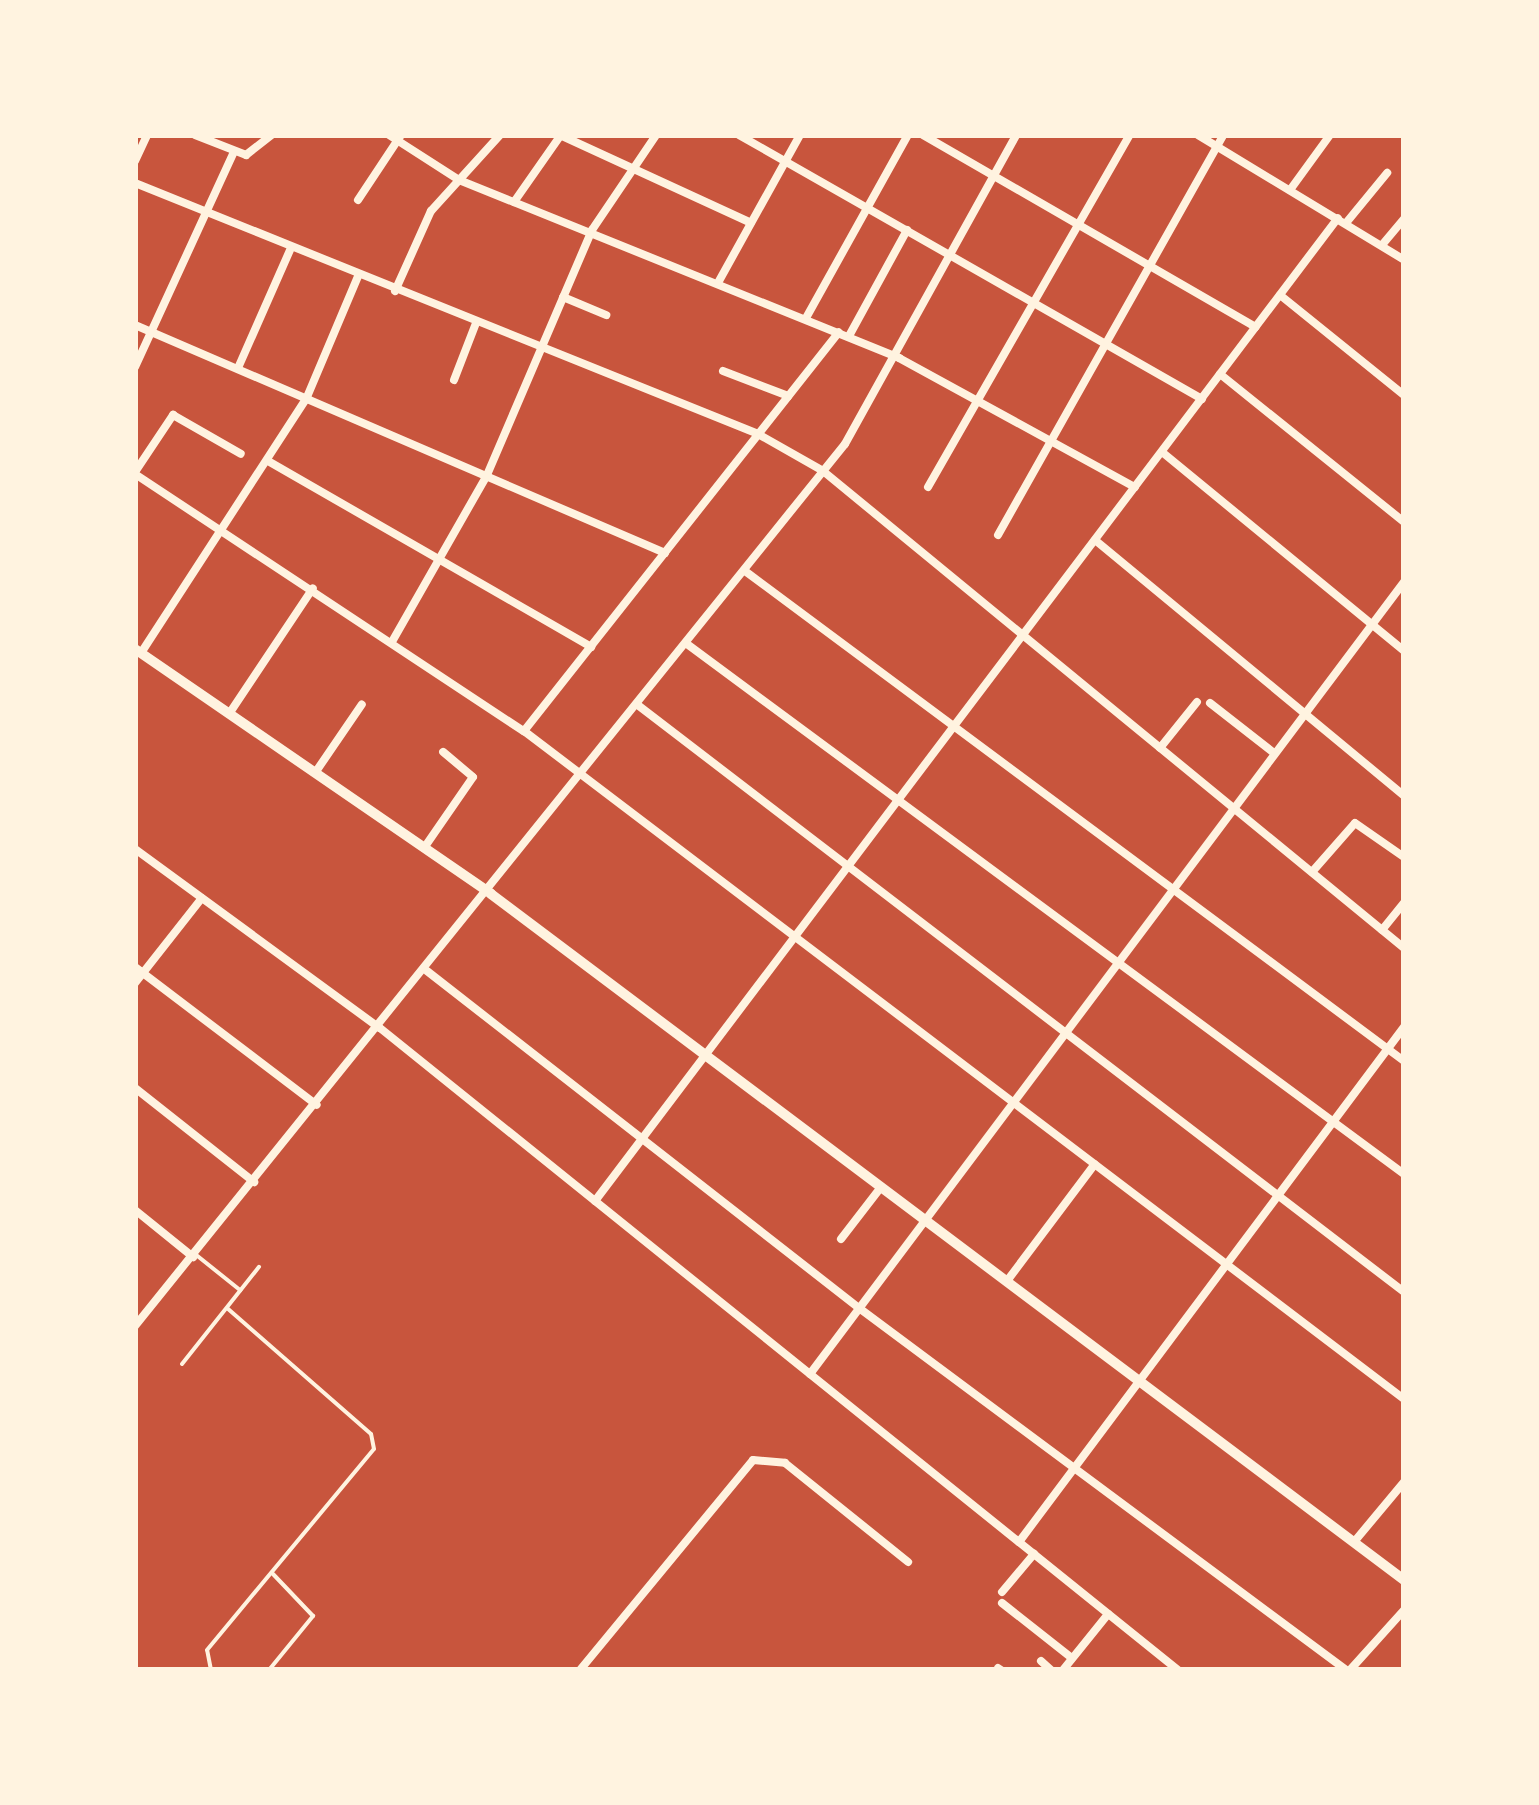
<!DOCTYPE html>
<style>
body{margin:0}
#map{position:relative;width:1539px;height:1805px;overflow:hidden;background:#c8553d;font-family:"DejaVu Sans",sans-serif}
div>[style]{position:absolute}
.service>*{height:4px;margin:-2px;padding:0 2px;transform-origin:2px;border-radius:2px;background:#fff3e0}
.minor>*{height:8px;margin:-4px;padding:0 4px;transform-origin:4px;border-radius:4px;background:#fff3e0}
.tertiary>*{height:10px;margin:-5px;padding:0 5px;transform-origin:5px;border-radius:5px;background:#fff3e0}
span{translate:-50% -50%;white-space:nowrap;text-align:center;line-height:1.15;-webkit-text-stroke:8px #fff3e0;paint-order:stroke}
.frame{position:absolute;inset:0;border:138px solid #fff3e0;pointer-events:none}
</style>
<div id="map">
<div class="service">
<i style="left:195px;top:1254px;width:58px;rotate:38.7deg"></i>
<i style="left:182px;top:1364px;width:124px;rotate:-51.6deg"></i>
<i style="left:211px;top:1670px;width:20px;rotate:-101deg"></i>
<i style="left:207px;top:1650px;width:261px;rotate:-50.3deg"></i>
<i style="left:374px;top:1449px;width:15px;rotate:-101deg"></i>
<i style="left:371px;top:1434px;width:191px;rotate:-138.8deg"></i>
<i style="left:269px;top:1670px;width:70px;rotate:-50.8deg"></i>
<i style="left:313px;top:1616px;width:58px;rotate:-133.6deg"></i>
</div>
<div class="minor">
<i style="left:195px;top:135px;width:55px;rotate:21.4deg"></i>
<i style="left:246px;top:155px;width:33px;rotate:-38deg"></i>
<i style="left:389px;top:135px;width:83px;rotate:32.7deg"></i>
<i style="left:459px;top:180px;width:475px;rotate:22deg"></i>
<i style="left:899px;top:358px;width:269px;rotate:28.7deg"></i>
<i style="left:560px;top:135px;width:210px;rotate:24.7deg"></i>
<i style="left:739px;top:135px;width:533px;rotate:29.69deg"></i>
<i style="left:923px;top:135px;width:384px;rotate:30deg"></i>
<i style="left:1198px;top:135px;width:241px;rotate:31.2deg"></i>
<i style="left:135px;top:161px;width:29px;rotate:-65deg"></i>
<i style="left:135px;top:183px;width:672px;rotate:21.94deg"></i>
<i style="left:758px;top:434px;width:75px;rotate:29.6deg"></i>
<i style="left:823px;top:471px;width:752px;rotate:39.39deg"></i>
<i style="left:1290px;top:190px;width:68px;rotate:-54deg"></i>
<i style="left:358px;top:200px;width:78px;rotate:-56.5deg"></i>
<i style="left:514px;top:202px;width:82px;rotate:-55deg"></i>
<i style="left:1346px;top:223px;width:65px;rotate:-50.6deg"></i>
<i style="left:1382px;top:245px;width:34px;rotate:-50deg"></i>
<i style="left:719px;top:281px;width:167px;rotate:-61deg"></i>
<i style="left:395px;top:291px;width:88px;rotate:-65.8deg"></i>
<i style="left:431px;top:211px;width:103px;rotate:-47.8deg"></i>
<i style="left:1280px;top:295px;width:159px;rotate:38.9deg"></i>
<i style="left:563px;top:297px;width:47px;rotate:22.7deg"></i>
<i style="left:806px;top:318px;width:210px;rotate:-60.9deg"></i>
<i style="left:135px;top:325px;width:577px;rotate:23.28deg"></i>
<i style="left:849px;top:336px;width:121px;rotate:-61.3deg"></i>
<i style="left:135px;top:367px;width:237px;rotate:-65.3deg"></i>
<i style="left:238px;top:368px;width:131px;rotate:-66.2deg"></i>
<i style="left:723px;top:371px;width:70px;rotate:21deg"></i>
<i style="left:1220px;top:374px;width:236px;rotate:38.8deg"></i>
<i style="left:454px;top:380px;width:61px;rotate:-68.9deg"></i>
<i style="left:1162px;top:452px;width:313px;rotate:39.4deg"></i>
<i style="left:268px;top:461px;width:373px;rotate:29.9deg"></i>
<i style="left:135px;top:472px;width:69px;rotate:-56.3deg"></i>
<i style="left:173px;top:415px;width:78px;rotate:29.8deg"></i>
<i style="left:135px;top:474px;width:466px;rotate:33.5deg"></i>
<i style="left:524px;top:731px;width:1105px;rotate:37.2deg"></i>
<i style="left:928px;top:487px;width:406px;rotate:-60.2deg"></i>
<i style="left:998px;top:535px;width:459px;rotate:-60.6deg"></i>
<i style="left:1095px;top:540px;width:401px;rotate:39.6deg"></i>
<i style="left:745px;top:571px;width:821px;rotate:36.63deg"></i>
<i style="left:393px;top:640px;width:190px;rotate:-60.3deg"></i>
<i style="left:487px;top:475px;width:267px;rotate:-66.8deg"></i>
<i style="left:592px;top:230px;width:115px;rotate:-56deg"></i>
<i style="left:687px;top:644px;width:892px;rotate:36.47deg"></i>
<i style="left:141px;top:653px;width:305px;rotate:-57deg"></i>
<i style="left:307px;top:397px;width:131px;rotate:-67.1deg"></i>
<i style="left:1210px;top:703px;width:81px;rotate:38deg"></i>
<i style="left:639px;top:706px;width:964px;rotate:37.45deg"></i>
<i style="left:229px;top:714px;width:151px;rotate:-56.3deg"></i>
<i style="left:524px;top:731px;width:508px;rotate:-51.71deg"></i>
<i style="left:1160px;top:748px;width:59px;rotate:-51.2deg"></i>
<i style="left:315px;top:773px;width:83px;rotate:-55.7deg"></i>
<i style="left:424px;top:848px;width:86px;rotate:-55.4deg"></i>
<i style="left:473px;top:777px;width:39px;rotate:-140deg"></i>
<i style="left:135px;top:849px;width:303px;rotate:36.2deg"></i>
<i style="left:380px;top:1028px;width:1024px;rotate:38.82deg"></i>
<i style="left:1312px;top:872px;width:65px;rotate:-48.7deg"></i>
<i style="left:1355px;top:823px;width:60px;rotate:34.8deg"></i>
<i style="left:1382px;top:930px;width:35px;rotate:-51deg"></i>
<i style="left:135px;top:967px;width:228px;rotate:37.2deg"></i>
<i style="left:427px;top:971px;width:548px;rotate:37.96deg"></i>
<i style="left:859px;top:1308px;width:607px;rotate:36.62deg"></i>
<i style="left:135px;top:983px;width:108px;rotate:-51.8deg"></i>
<i style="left:135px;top:1088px;width:152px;rotate:38.3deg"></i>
<i style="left:595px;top:1201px;width:1232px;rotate:-52.92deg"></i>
<i style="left:135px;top:1210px;width:75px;rotate:39deg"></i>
<i style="left:841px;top:1239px;width:66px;rotate:-52.4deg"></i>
<i style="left:1007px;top:1281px;width:146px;rotate:-53.1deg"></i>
<i style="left:135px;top:1326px;width:1132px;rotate:-51.17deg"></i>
<i style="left:845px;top:444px;width:353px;rotate:-61deg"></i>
<i style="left:810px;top:1374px;width:990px;rotate:-53.13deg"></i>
<i style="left:1019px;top:1542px;width:643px;rotate:-53.22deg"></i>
<i style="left:1354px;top:1542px;width:78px;rotate:-50.2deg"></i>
<i style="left:1002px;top:1592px;width:50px;rotate:-49.9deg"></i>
<i style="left:1002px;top:1603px;width:89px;rotate:38.2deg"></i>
<i style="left:1041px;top:1661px;width:13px;rotate:42deg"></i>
<i style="left:998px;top:1668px;width:4px;rotate:34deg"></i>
<i style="left:580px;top:1670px;width:272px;rotate:-50.5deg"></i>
<i style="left:753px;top:1460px;width:32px;rotate:5deg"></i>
<i style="left:785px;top:1463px;width:158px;rotate:38.8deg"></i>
<i style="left:1063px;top:1670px;width:72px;rotate:-51.2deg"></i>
<i style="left:1350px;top:1670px;width:81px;rotate:-48deg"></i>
</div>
<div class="tertiary">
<i style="left:135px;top:649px;width:432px;rotate:34.5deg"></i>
<i style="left:491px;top:894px;width:1142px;rotate:36.92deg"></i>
</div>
<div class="frame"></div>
</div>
